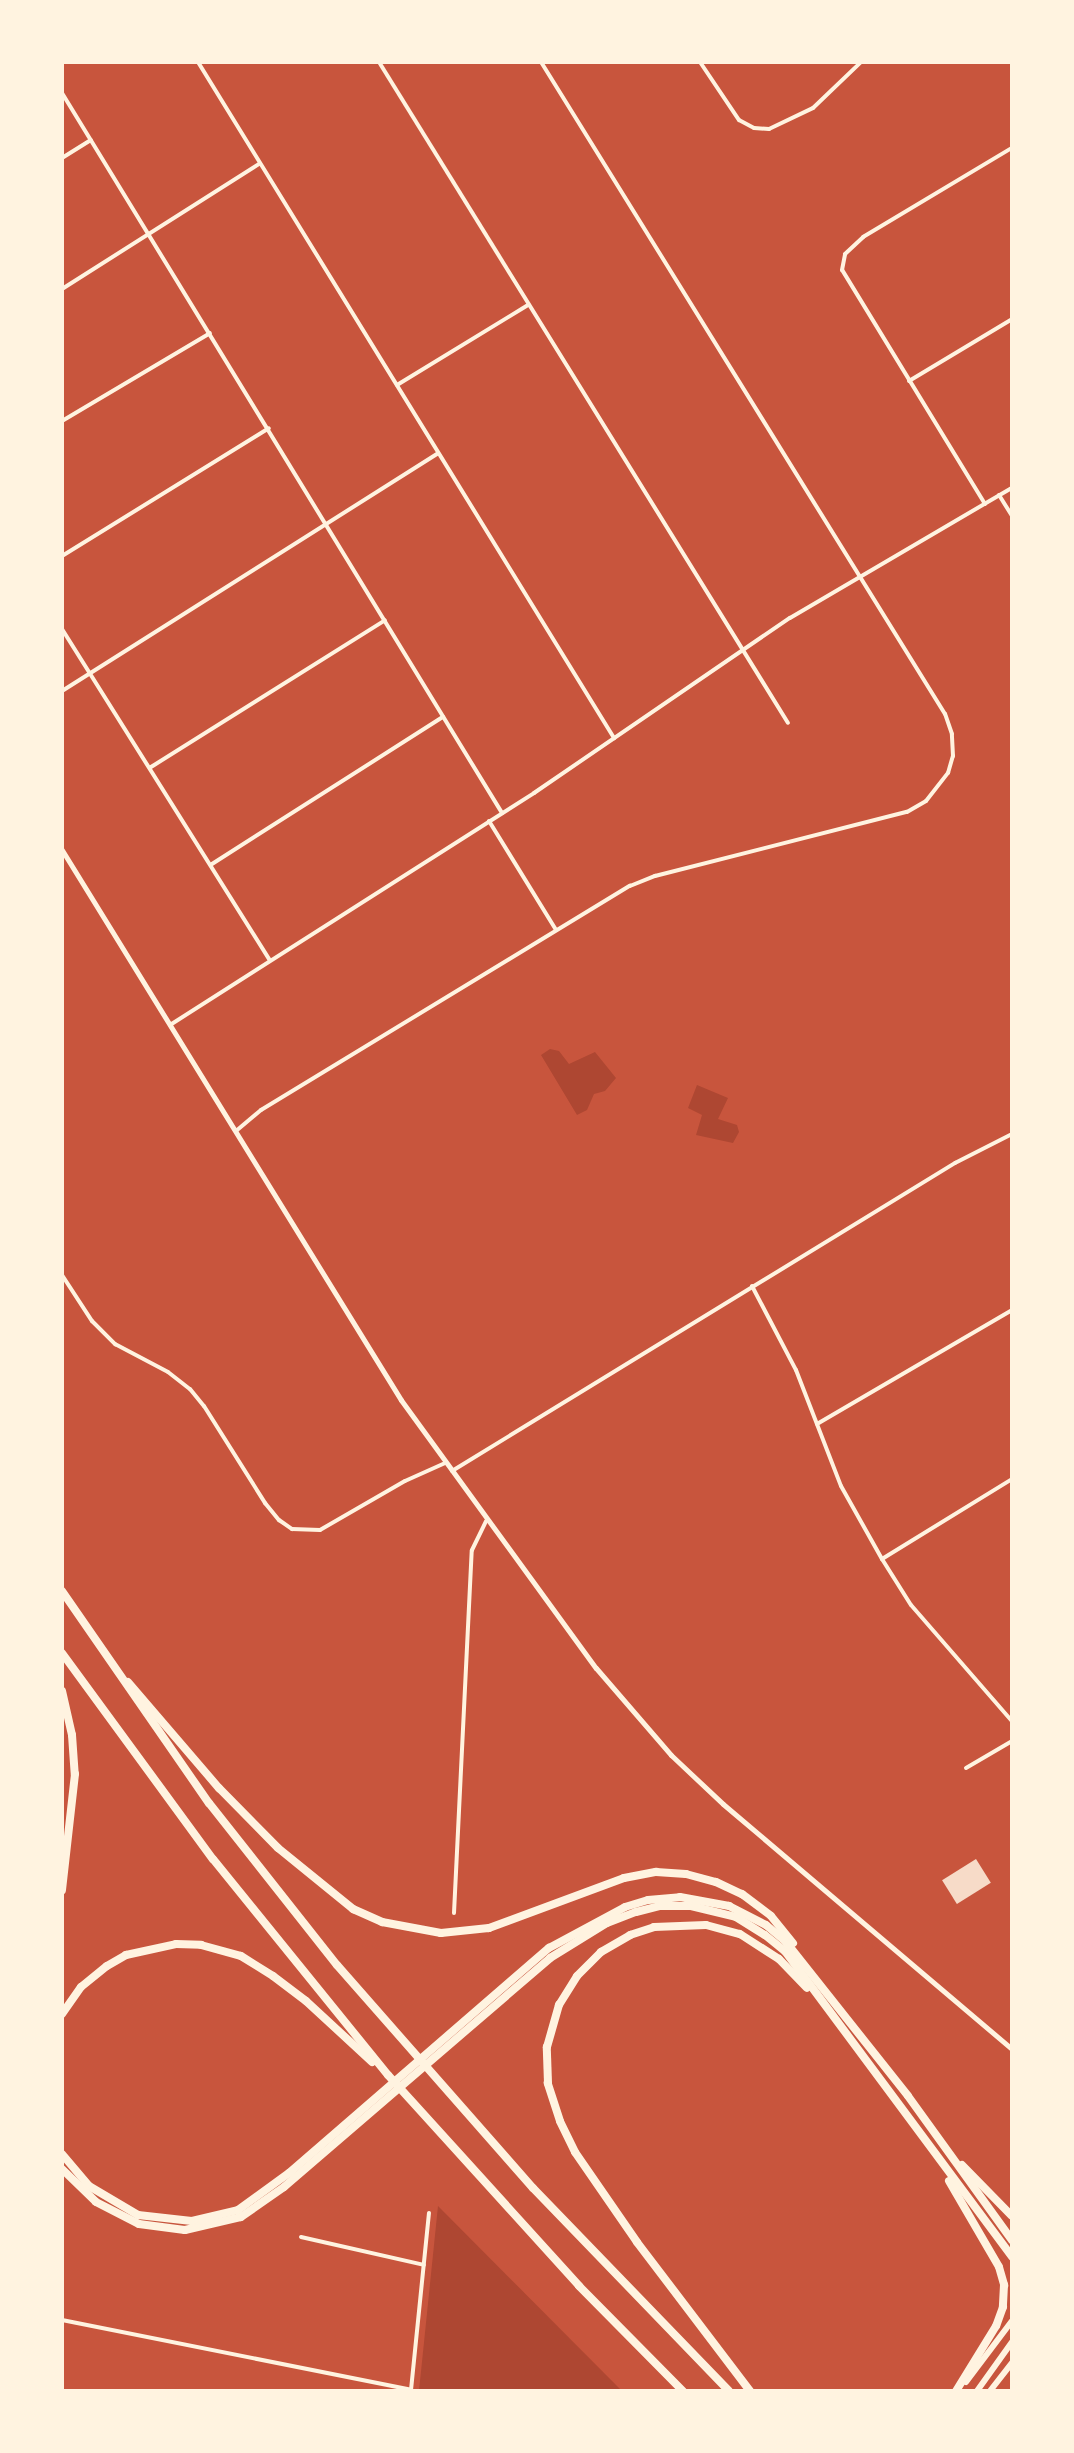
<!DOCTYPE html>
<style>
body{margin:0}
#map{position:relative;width:1074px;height:2453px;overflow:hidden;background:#c8553d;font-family:Ubuntu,sans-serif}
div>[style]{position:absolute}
.green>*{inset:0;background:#ae4732}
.building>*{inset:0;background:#f7dbc8;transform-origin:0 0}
.minor>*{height:4px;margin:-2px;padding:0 2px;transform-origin:2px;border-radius:2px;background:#fff3e0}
.tertiary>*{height:5px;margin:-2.5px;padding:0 2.5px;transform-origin:2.5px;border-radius:2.5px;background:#fff3e0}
.secondary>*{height:6px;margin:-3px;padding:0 3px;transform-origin:3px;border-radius:3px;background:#fff3e0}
.motorway>*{height:8px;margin:-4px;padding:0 4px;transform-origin:4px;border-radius:4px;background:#fff3e0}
span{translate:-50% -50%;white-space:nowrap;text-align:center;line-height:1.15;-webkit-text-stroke:7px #fff3e0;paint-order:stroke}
.frame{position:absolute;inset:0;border:64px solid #fff3e0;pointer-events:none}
</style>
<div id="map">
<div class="green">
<i style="clip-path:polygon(550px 1049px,559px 1051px,569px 1064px,595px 1052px,616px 1078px,605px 1091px,594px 1094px,587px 1110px,577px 1115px,541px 1055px)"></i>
<i style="clip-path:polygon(697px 1085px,728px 1098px,718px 1119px,737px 1125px,739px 1132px,733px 1143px,696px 1135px,702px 1115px,688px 1108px)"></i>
<i style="clip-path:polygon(438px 2206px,622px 2391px,419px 2391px)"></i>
</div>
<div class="building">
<i style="left:976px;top:1859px;width:28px;height:40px;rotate:58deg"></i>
</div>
<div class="minor">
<i style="left:198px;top:62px;width:794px;rotate:58.39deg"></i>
<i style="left:379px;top:62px;width:777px;rotate:58.25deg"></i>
<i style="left:700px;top:62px;width:70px;rotate:56.1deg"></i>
<i style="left:739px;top:120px;width:17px;rotate:28deg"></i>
<i style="left:754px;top:128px;width:15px;rotate:4deg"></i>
<i style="left:769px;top:129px;width:49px;rotate:-25.5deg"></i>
<i style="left:813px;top:108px;width:66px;rotate:-43.8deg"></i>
<i style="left:62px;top:93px;width:844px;rotate:58.57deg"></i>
<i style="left:62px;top:158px;width:34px;rotate:-32deg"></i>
<i style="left:62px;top:289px;width:233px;rotate:-32.4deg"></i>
<i style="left:909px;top:381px;width:120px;rotate:-31deg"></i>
<i style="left:397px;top:385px;width:153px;rotate:-31.4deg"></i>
<i style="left:62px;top:421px;width:172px;rotate:-30.7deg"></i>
<i style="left:999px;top:495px;width:25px;rotate:58deg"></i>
<i style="left:985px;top:504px;width:274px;rotate:-121.4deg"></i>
<i style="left:842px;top:270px;width:16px;rotate:-79deg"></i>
<i style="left:845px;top:254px;width:25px;rotate:-43deg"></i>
<i style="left:863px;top:237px;width:174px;rotate:-30.9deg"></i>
<i style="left:62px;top:556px;width:243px;rotate:-31.7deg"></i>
<i style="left:62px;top:629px;width:390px;rotate:57.9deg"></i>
<i style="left:62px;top:691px;width:444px;rotate:-32.3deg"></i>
<i style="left:151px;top:767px;width:276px;rotate:-32.1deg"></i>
<i style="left:489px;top:821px;width:128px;rotate:58.4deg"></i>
<i style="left:212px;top:864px;width:274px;rotate:-32.5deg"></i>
<i style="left:170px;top:1025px;width:432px;rotate:-32.5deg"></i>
<i style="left:534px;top:793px;width:310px;rotate:-34.4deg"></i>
<i style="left:790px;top:618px;width:257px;rotate:-30.4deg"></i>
<i style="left:236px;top:1131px;width:33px;rotate:-40deg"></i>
<i style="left:261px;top:1110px;width:432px;rotate:-31.3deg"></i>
<i style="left:630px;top:886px;width:27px;rotate:-22deg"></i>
<i style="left:655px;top:876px;width:260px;rotate:-14.3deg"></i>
<i style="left:907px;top:812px;width:22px;rotate:-30deg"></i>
<i style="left:926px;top:801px;width:36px;rotate:-52deg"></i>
<i style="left:948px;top:773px;width:18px;rotate:-74deg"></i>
<i style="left:953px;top:756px;width:22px;rotate:-93deg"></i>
<i style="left:952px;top:734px;width:21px;rotate:-109deg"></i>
<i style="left:945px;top:714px;width:767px;rotate:-121.78deg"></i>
<i style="left:62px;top:1275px;width:55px;rotate:56.9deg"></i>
<i style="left:92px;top:1321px;width:33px;rotate:45deg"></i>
<i style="left:115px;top:1344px;width:60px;rotate:27.8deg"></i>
<i style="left:168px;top:1372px;width:28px;rotate:38deg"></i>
<i style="left:190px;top:1389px;width:22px;rotate:51deg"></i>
<i style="left:204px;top:1406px;width:115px;rotate:57.8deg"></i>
<i style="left:265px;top:1503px;width:22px;rotate:51deg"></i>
<i style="left:279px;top:1520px;width:16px;rotate:35deg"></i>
<i style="left:292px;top:1529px;width:28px;rotate:2deg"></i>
<i style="left:320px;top:1530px;width:98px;rotate:-30deg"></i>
<i style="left:405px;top:1481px;width:44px;rotate:-24.2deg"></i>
<i style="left:752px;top:1286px;width:95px;rotate:62.4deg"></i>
<i style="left:796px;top:1370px;width:124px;rotate:68.8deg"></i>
<i style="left:841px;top:1486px;width:84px;rotate:60.7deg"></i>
<i style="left:882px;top:1559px;width:54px;rotate:57.8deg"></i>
<i style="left:911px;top:1605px;width:154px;rotate:49deg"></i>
<i style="left:817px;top:1424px;width:226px;rotate:-30.3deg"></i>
<i style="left:452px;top:1471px;width:590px;rotate:-31.48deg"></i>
<i style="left:955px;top:1163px;width:64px;rotate:-27deg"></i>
<i style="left:882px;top:1559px;width:153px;rotate:-31.6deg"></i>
<i style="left:966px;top:1768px;width:53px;rotate:-30.4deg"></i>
<i style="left:454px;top:1913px;width:363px;rotate:-87.2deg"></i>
<i style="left:472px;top:1550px;width:32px;rotate:-64deg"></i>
<i style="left:301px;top:2237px;width:126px;rotate:12.8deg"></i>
<i style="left:62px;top:2320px;width:356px;rotate:11.3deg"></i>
<i style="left:411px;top:2390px;width:178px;rotate:-84.2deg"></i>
</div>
<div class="tertiary">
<i style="left:62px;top:850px;width:646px;rotate:58.35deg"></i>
<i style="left:401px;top:1400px;width:331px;rotate:54deg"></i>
<i style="left:596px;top:1668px;width:115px;rotate:49.2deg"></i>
<i style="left:671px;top:1755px;width:71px;rotate:43.3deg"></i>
<i style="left:723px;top:1804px;width:379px;rotate:40.3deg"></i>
</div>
<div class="secondary">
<i style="left:966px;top:2382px;width:76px;rotate:-53deg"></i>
<i style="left:977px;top:2391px;width:60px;rotate:-54.5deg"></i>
<i style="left:990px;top:2391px;width:36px;rotate:-52deg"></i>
</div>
<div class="motorway">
<i style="left:62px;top:1591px;width:258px;rotate:55.3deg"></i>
<i style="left:209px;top:1803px;width:206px;rotate:51.7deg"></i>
<i style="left:337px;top:1965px;width:297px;rotate:48.7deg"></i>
<i style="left:533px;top:2188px;width:282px;rotate:46deg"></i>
<i style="left:62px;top:1653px;width:255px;rotate:53.8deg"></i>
<i style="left:213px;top:1859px;width:278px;rotate:51deg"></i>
<i style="left:388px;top:2075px;width:285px;rotate:47.8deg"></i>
<i style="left:579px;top:2286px;width:148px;rotate:45.3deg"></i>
<i style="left:128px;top:1682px;width:140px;rotate:49.4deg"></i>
<i style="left:219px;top:1788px;width:84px;rotate:45.5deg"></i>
<i style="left:278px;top:1848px;width:97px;rotate:39.1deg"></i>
<i style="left:353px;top:1909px;width:32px;rotate:24deg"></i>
<i style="left:382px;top:1922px;width:60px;rotate:10.6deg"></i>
<i style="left:441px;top:1933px;width:48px;rotate:-5.9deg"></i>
<i style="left:489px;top:1928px;width:144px;rotate:-20.3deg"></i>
<i style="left:624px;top:1878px;width:33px;rotate:-11deg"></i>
<i style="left:656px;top:1872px;width:30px;rotate:4deg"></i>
<i style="left:686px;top:1874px;width:31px;rotate:15deg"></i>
<i style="left:716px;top:1882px;width:29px;rotate:25deg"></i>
<i style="left:742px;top:1894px;width:36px;rotate:37deg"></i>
<i style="left:771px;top:1916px;width:35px;rotate:51deg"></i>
<i style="left:62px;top:1691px;width:45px;rotate:77.2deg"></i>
<i style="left:72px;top:1735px;width:39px;rotate:86deg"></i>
<i style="left:75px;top:1774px;width:117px;rotate:96.4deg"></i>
<i style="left:62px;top:2014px;width:33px;rotate:-55deg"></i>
<i style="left:81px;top:1987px;width:33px;rotate:-39deg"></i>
<i style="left:107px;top:1966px;width:22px;rotate:-30deg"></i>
<i style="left:126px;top:1955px;width:51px;rotate:-12.4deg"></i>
<i style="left:176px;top:1944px;width:25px;rotate:2deg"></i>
<i style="left:201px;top:1945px;width:41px;rotate:15.4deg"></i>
<i style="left:241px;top:1956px;width:38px;rotate:32deg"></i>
<i style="left:273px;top:1976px;width:41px;rotate:37.1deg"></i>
<i style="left:306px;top:2001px;width:90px;rotate:42.7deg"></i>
<i style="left:62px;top:2154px;width:42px;rotate:49.8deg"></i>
<i style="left:89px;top:2186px;width:57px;rotate:30.6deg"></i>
<i style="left:138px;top:2215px;width:54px;rotate:6.3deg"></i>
<i style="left:192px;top:2221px;width:47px;rotate:-13.4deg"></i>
<i style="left:238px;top:2210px;width:63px;rotate:-36deg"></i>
<i style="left:289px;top:2173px;width:344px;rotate:-40.9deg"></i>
<i style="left:549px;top:1948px;width:86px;rotate:-28.3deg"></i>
<i style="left:625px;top:1907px;width:24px;rotate:-17deg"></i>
<i style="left:648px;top:1900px;width:32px;rotate:-5deg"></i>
<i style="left:680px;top:1897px;width:50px;rotate:10.4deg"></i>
<i style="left:729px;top:1906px;width:42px;rotate:27.2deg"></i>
<i style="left:766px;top:1925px;width:26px;rotate:40deg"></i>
<i style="left:786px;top:1942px;width:196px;rotate:51.6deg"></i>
<i style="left:908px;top:2096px;width:178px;rotate:54.2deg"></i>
<i style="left:962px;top:2165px;width:71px;rotate:45.6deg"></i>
<i style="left:62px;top:2169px;width:47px;rotate:44.1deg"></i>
<i style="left:96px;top:2202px;width:48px;rotate:27.1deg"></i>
<i style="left:139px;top:2224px;width:46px;rotate:7.4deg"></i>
<i style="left:185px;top:2230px;width:57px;rotate:-13.1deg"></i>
<i style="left:241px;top:2217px;width:52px;rotate:-34.9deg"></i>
<i style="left:284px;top:2187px;width:351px;rotate:-40.7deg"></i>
<i style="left:550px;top:1958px;width:67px;rotate:-31.6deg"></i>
<i style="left:607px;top:1923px;width:31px;rotate:-21deg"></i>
<i style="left:636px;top:1912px;width:25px;rotate:-14deg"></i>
<i style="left:660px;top:1906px;width:31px"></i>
<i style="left:691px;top:1906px;width:46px;rotate:13.7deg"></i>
<i style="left:736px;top:1917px;width:34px;rotate:32deg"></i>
<i style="left:765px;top:1935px;width:26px;rotate:39deg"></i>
<i style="left:785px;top:1951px;width:381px;rotate:53.4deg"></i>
<i style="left:949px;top:2181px;width:99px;rotate:59.8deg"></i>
<i style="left:999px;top:2267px;width:19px;rotate:74deg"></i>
<i style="left:1004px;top:2285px;width:22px;rotate:93deg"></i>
<i style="left:1003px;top:2307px;width:20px;rotate:110deg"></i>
<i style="left:996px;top:2326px;width:76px;rotate:121.6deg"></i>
<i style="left:750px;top:2391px;width:187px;rotate:-127.2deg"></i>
<i style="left:637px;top:2242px;width:109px;rotate:-124.6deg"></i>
<i style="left:575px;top:2152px;width:34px;rotate:-116deg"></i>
<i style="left:560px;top:2121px;width:40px;rotate:-108deg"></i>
<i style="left:548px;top:2083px;width:36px;rotate:-92deg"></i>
<i style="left:547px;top:2047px;width:44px;rotate:-74.1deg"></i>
<i style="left:559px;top:2005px;width:34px;rotate:-58deg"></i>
<i style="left:577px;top:1976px;width:34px;rotate:-45deg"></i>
<i style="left:601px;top:1952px;width:34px;rotate:-30deg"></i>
<i style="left:630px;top:1935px;width:25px;rotate:-18deg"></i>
<i style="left:654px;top:1927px;width:52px;rotate:-2.2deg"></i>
<i style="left:706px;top:1925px;width:35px;rotate:15deg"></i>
<i style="left:740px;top:1934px;width:46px;rotate:32.7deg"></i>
<i style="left:779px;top:1959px;width:40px;rotate:46deg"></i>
</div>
<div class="frame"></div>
</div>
